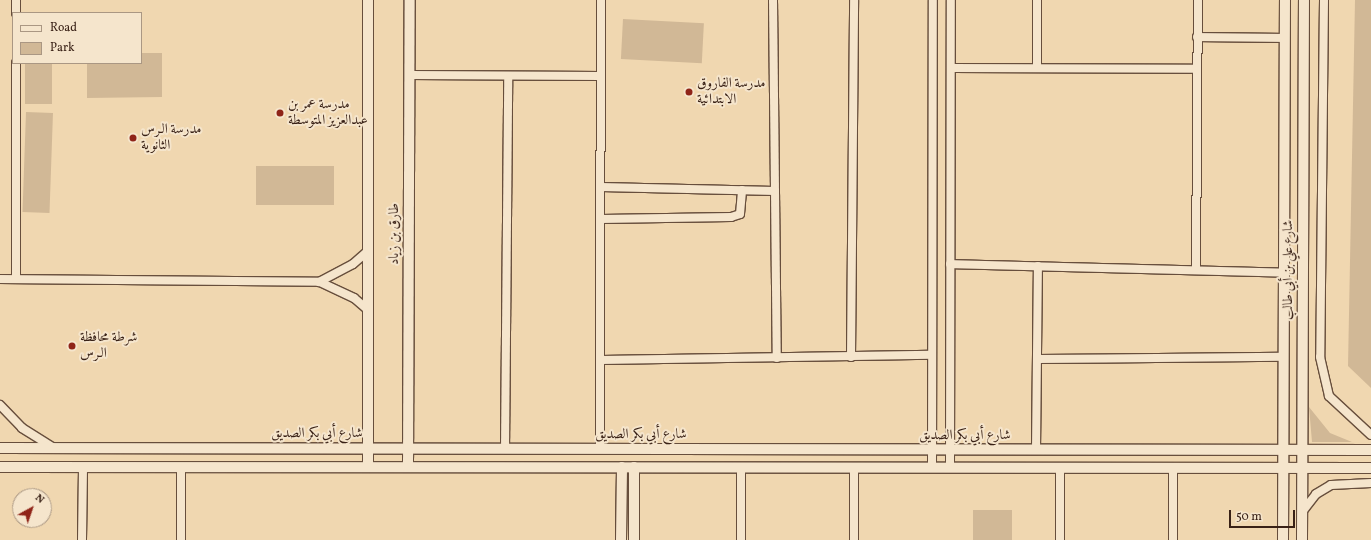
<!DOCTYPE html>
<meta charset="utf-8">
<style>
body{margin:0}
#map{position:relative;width:1371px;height:540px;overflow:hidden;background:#f0d7b0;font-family:Vollkorn,Amiri,serif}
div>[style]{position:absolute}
.green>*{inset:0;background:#d1b896;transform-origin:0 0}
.roads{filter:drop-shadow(1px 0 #674e3c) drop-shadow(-1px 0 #674e3c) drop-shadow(0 1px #674e3c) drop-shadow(0 -1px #674e3c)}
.minor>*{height:8px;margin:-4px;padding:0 4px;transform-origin:4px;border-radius:4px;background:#f5e5cc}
.tertiary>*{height:10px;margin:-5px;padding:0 5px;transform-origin:5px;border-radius:5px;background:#f5e5cc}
.dots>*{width:11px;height:11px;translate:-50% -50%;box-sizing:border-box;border:2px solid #f5e5cc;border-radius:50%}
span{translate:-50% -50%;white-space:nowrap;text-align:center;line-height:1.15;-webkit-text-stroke:4px #f5e5cc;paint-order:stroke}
.poi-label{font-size:14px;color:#392116}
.left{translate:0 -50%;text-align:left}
.street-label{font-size:14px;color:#392116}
.legend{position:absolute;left:12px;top:12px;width:130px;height:52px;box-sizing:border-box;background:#f5e5cc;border:1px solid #aa9783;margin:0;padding:5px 7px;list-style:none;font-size:12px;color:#392116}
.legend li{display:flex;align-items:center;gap:8px;height:20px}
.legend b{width:20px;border:1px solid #aa9783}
.north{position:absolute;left:12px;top:488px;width:40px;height:40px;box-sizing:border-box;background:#f5e5cc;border:1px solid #aa9783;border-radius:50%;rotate:40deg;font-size:11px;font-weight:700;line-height:16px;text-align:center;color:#392116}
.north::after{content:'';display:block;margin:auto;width:14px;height:18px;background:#8f2418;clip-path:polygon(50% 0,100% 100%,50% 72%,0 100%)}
.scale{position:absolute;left:1229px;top:510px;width:66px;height:18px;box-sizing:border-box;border:2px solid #392116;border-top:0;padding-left:5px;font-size:12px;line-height:14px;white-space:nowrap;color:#392116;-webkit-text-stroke:3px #f5e5cc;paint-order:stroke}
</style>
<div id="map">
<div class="green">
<i style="clip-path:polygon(1355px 0,1371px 0,1371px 388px,1348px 366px)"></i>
<i style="left:623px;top:19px;width:81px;height:40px;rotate:3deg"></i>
<i style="clip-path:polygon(141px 53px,162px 53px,162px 97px,87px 98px,87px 63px,141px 63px)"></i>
<i style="left:25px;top:63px;width:27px;height:41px"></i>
<i style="left:26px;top:112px;width:27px;height:100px;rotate:2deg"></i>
<i style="left:256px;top:166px;width:78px;height:39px"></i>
<i style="clip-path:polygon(1309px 407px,1330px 433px,1352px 442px,1312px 442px)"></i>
<i style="left:973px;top:510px;width:39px;height:30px"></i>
</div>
<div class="roads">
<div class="minor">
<i style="left:773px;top:0;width:358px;rotate:89.4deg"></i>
<i style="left:1324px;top:0;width:357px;rotate:90.6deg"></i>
<i style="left:1320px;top:357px;width:40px;rotate:77deg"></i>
<i style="left:1329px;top:396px;width:57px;rotate:42.9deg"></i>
<i style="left:16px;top:13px;width:13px;rotate:-90deg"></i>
<i style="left:1197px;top:37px;width:88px;rotate:0.7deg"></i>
<i style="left:951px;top:68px;width:246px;rotate:0.2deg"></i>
<i style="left:1037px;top:68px;width:68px;rotate:-90deg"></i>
<i style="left:410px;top:75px;width:191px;rotate:0.3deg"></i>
<i style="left:601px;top:187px;width:174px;rotate:1.3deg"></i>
<i style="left:601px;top:219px;width:130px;rotate:-0.9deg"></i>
<i style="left:731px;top:217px;width:9px;rotate:-18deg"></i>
<i style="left:740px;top:214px;width:24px;rotate:-85deg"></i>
<i style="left:950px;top:264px;width:334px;rotate:1.5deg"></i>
<i style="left:1196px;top:270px;width:270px;rotate:-89.6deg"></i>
<i style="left:0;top:279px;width:319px;rotate:0.5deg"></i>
<i style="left:16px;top:279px;width:216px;rotate:-90deg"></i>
<i style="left:368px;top:310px;width:18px;rotate:-139deg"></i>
<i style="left:354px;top:298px;width:38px;rotate:-155deg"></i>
<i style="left:319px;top:282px;width:38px;rotate:-28deg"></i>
<i style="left:353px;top:264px;width:20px;rotate:-41deg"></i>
<i style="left:851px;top:357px;width:357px;rotate:-89.5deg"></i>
<i style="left:1037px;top:359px;width:247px;rotate:-0.5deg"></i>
<i style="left:601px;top:360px;width:331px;rotate:-0.9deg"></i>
<i style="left:0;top:405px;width:32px;rotate:46deg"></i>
<i style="left:22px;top:428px;width:38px;rotate:32deg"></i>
<i style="left:505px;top:449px;width:373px;rotate:-89.5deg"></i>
<i style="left:600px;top:449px;width:449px;rotate:-89.9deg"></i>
<i style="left:1036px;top:450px;width:184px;rotate:-89.4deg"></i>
<i style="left:854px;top:468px;width:72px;rotate:90deg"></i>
<i style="left:932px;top:468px;width:468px;rotate:-89.9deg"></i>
<i style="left:950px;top:468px;width:468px;rotate:-89.9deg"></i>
<i style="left:1060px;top:468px;width:72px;rotate:90deg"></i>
<i style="left:1302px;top:512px;width:23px;rotate:-52deg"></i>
<i style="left:1316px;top:494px;width:17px;rotate:-31deg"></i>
<i style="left:1331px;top:485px;width:40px;rotate:-2.9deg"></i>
<i style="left:82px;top:540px;width:73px;rotate:-89.2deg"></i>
<i style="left:181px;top:540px;width:73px;rotate:-90deg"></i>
<i style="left:741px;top:540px;width:72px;rotate:-90deg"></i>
<i style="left:1173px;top:540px;width:72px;rotate:-90deg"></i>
</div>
<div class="tertiary">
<i style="left:0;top:448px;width:1371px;rotate:0.08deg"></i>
<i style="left:0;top:467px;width:1371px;rotate:0.04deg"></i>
<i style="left:368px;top:467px;width:467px;rotate:-90deg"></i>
<i style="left:408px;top:467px;width:467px;rotate:-89.8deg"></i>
<i style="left:634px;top:467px;width:73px;rotate:90deg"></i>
<i style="left:621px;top:540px;width:73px;rotate:-89.2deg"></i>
<i style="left:1283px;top:540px;width:540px;rotate:-89.79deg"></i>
<i style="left:1302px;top:540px;width:540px;rotate:-89.79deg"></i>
</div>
</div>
<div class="dots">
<i style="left:689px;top:92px;background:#8f2418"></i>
<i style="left:280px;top:113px;background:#8f2418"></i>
<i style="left:133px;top:138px;background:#8f2418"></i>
<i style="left:72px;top:346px;background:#8f2418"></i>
</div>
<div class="poi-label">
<span class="left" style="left:697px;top:92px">مدرسة الفاروق<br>الابتدائية</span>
<span class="left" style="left:288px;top:113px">مدرسة عمر بن<br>عبدالعزيز المتوسطة</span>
<span class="left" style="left:141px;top:138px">مدرسة الـرس<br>الثانوية</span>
<span class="left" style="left:80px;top:346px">شرطة محافظة<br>الـرس</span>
</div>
<div class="street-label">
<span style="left:395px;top:234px;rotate:-90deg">طارق بن زياد</span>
<span style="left:1289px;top:270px;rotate:-90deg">شارع علي بن أبي طالب</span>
<span style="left:317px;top:434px">شارع أبي بكر الصديق</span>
<span style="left:641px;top:435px">شارع أبي بكر الصديق</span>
<span style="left:965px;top:436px">شارع أبي بكر الصديق</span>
</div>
<ul class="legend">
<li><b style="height:5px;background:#f5e5cc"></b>Road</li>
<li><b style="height:11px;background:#d1b896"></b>Park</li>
</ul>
<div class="north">N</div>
<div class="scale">50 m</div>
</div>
